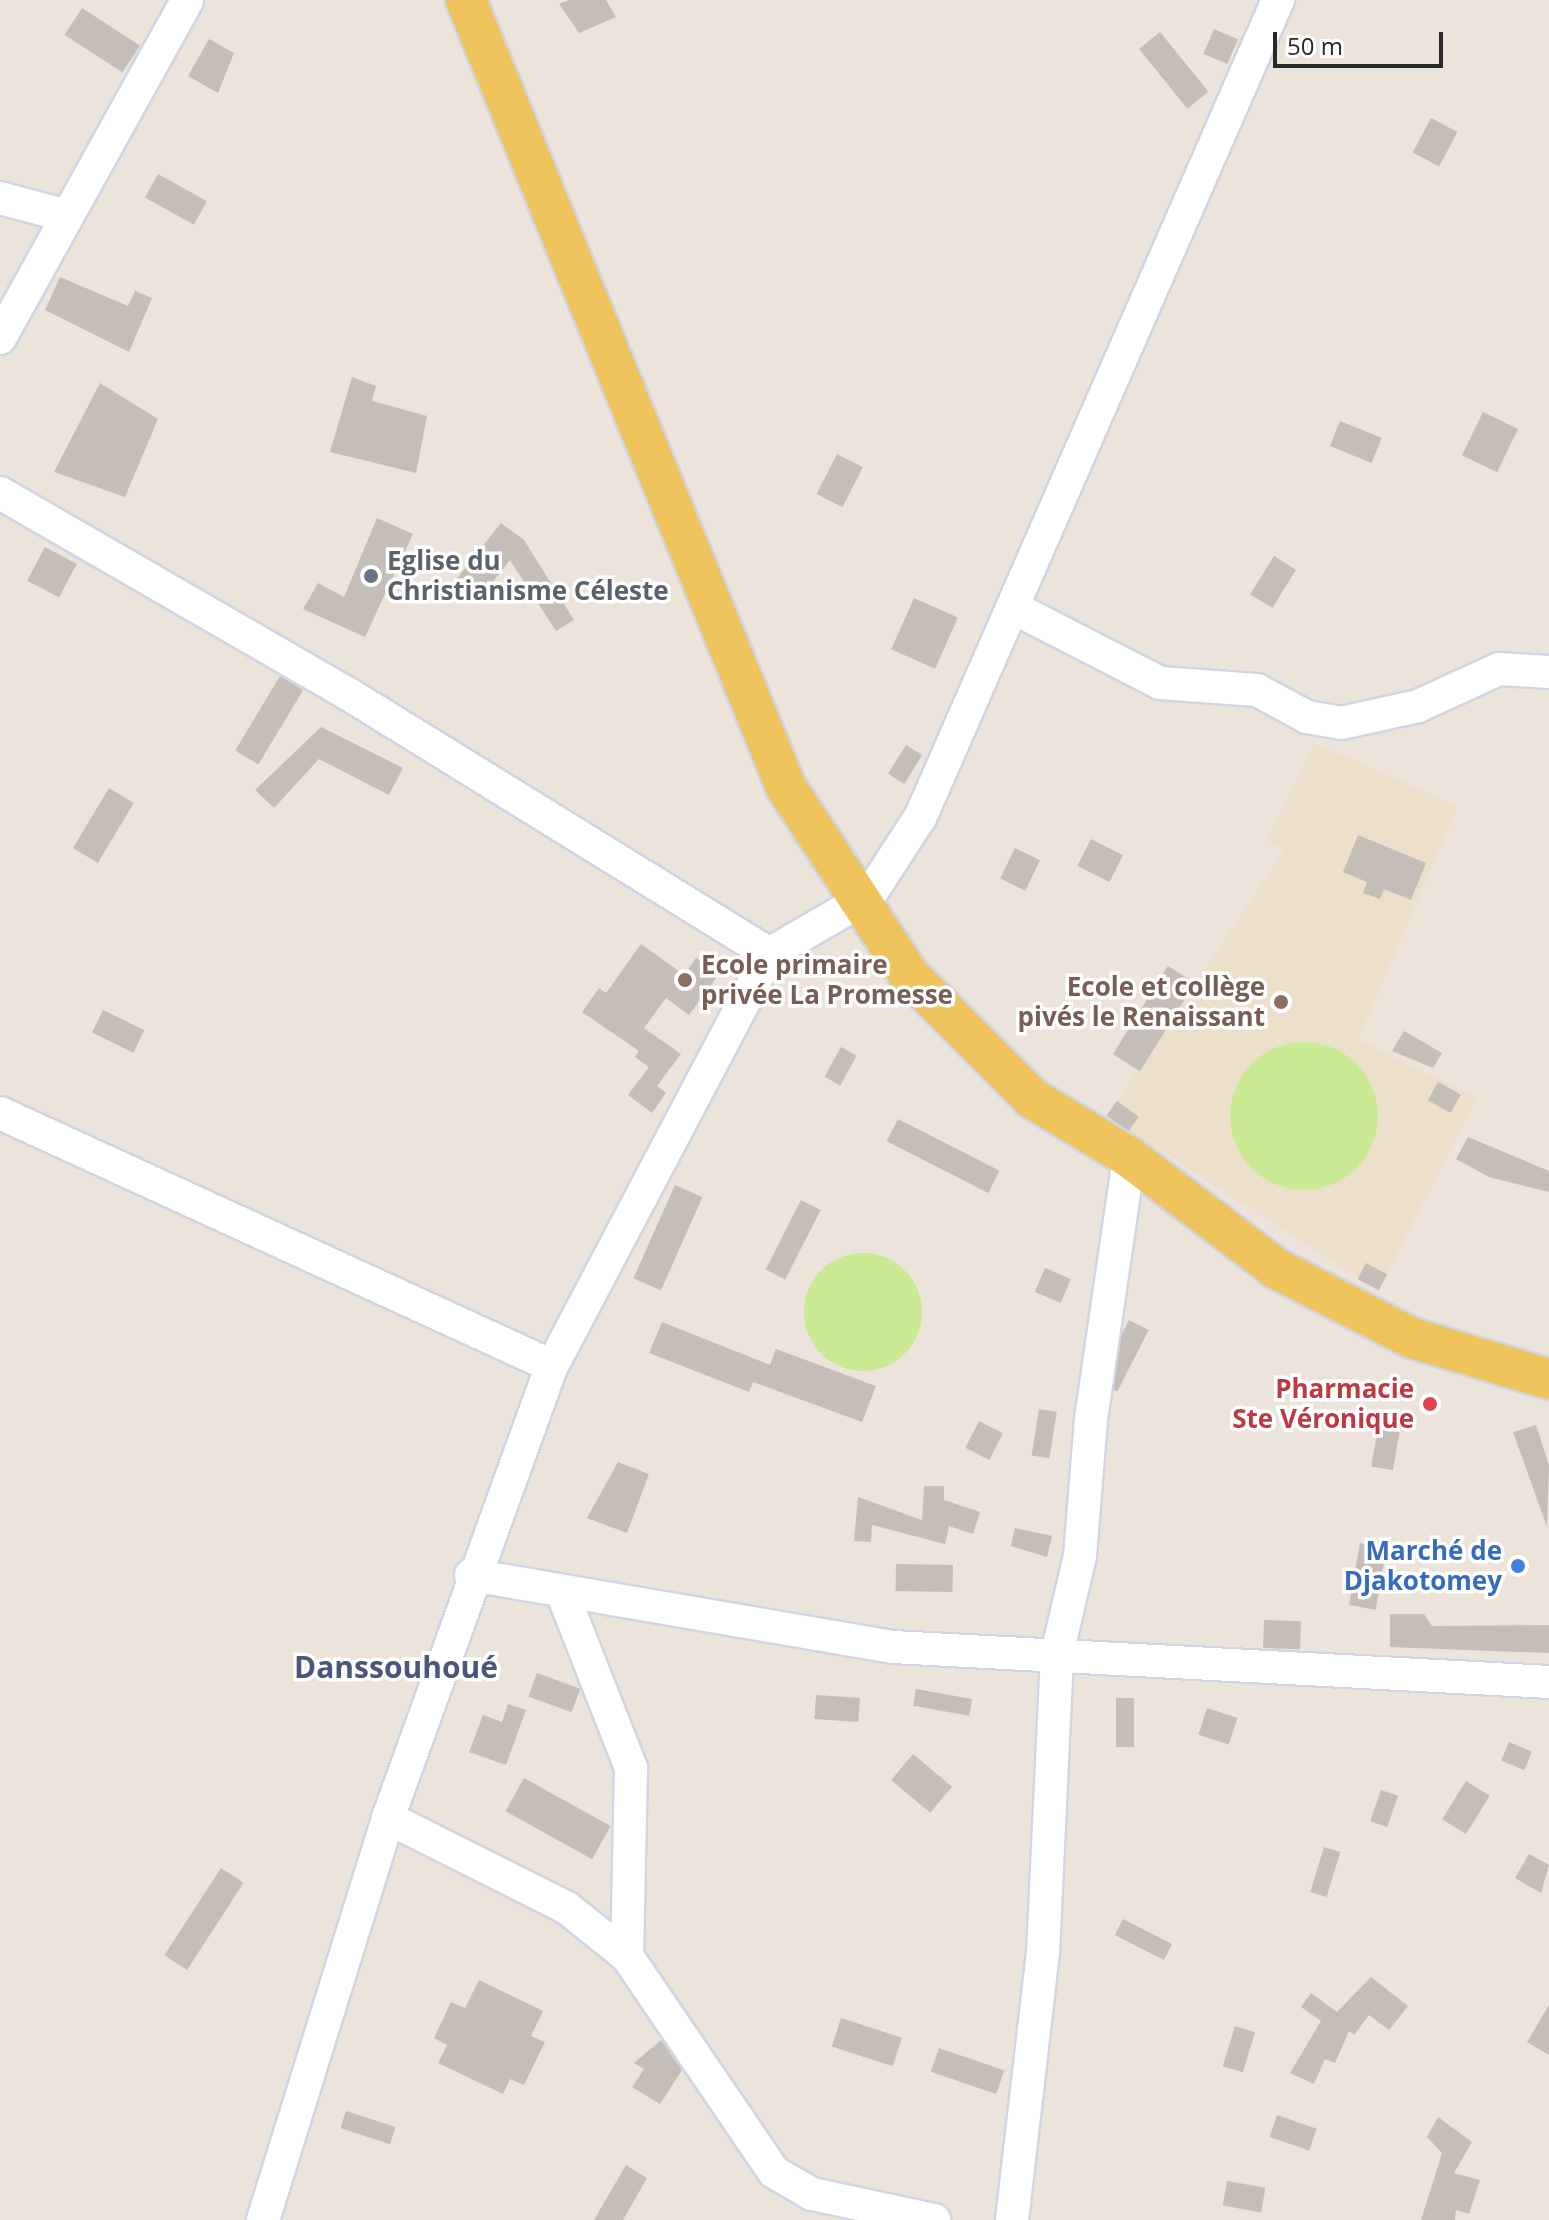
<!DOCTYPE html>
<meta charset="utf-8">
<style>
body{margin:0}
#map{position:relative;width:1549px;height:2220px;overflow:hidden;background:#ece3db;font-family:"Open Sans",sans-serif}
div>[style]{position:absolute}
.education>*{inset:0;background:#ede0ca}
.pitch>*{inset:0;background:#cae993}
.round{border-radius:50%}
.building>*{inset:0;background:#c4bdb8;transform-origin:0 0}
.roads{filter:drop-shadow(2px 0 #d0d5e2) drop-shadow(-2px 0 #d0d5e2) drop-shadow(0 2px #d0d5e2) drop-shadow(0 -2px #d0d5e2)}
.minor>*{height:32px;margin:-16px;padding:0 16px;transform-origin:16px;border-radius:16px;background:#fff}
.major>*{height:40px;margin:-20px;padding:0 20px;transform-origin:20px;border-radius:20px;background:#efc45c}
.dots>*{width:22px;height:22px;translate:-50% -50%;box-sizing:border-box;border:4px solid #fff;border-radius:50%}
span{translate:-50% -50%;white-space:nowrap;text-align:center;line-height:1.15;-webkit-text-stroke:7px #fff;paint-order:stroke}
.worship-label{font-size:26px;color:#5b616d;font-weight:700}
.left{translate:0 -50%;text-align:left}
.education-label{font-size:26px;color:#785e54;font-weight:700}
.right{translate:-100% -50%;text-align:right}
.health-label{font-size:26px;color:#be3a42;font-weight:700}
.shop-label{font-size:26px;color:#366cbe;font-weight:700}
.quarter-label{font-size:30px;color:#4a567a;font-weight:700}
.scale{position:absolute;left:1273px;top:32px;width:170px;height:36px;box-sizing:border-box;border:4px solid #292929;border-top:0;padding-left:10px;font-size:24px;line-height:28px;white-space:nowrap;color:#292929;-webkit-text-stroke:6px #fff;paint-order:stroke}
</style>
<div id="map">
<div class="education">
<i style="clip-path:polygon(1315px 743px,1458px 806px,1358px 1039px,1477px 1098px,1378px 1291px,1107px 1116px,1284px 851px,1267px 840px)"></i>
</div>
<div class="pitch">
<i class="round" style="left:1230px;top:1042px;width:148px;height:148px"></i>
<i class="round" style="left:804px;top:1253px;width:118px;height:118px"></i>
</div>
<div class="building">
<i style="clip-path:polygon(569px 0,606px 0,616px 17px,579px 33px,559px 4px)"></i>
<i style="left:82px;top:8px;width:69px;height:32px;rotate:33deg"></i>
<i style="left:1214px;top:29px;width:26px;height:27px;rotate:23deg"></i>
<i style="left:1160px;top:32px;width:77px;height:27px;rotate:51deg"></i>
<i style="clip-path:polygon(209px 39px,234px 53px,218px 93px,188px 76px)"></i>
<i style="left:1431px;top:118px;width:30px;height:39px;rotate:28deg"></i>
<i style="left:158px;top:174px;width:56px;height:27px;rotate:29deg"></i>
<i style="clip-path:polygon(60px 277px,128px 306px,135px 291px,152px 298px,129px 352px,45px 310px)"></i>
<i style="clip-path:polygon(352px 377px,376px 386px,372px 401px,427px 416px,416px 473px,330px 452px)"></i>
<i style="clip-path:polygon(100px 383px,158px 419px,125px 497px,54px 472px)"></i>
<i style="left:1483px;top:412px;width:39px;height:48px;rotate:26deg"></i>
<i style="left:1340px;top:421px;width:45px;height:27px;rotate:22deg"></i>
<i style="left:837px;top:454px;width:29px;height:45px;rotate:27deg"></i>
<i style="clip-path:polygon(377px 518px,413px 534px,365px 637px,303px 609px,318px 583px,344px 597px)"></i>
<i style="clip-path:polygon(501px 523px,524px 540px,574px 620px,556px 631px,510px 560px,478px 601px,454px 582px)"></i>
<i style="left:45px;top:547px;width:36px;height:38px;rotate:28deg"></i>
<i style="left:1274px;top:556px;width:26px;height:45px;rotate:32deg"></i>
<i style="left:914px;top:598px;width:48px;height:56px;rotate:24deg"></i>
<i style="left:280px;top:676px;width:27px;height:87px;rotate:31deg"></i>
<i style="clip-path:polygon(321px 727px,403px 768px,389px 795px,319px 759px,274px 808px,255px 790px)"></i>
<i style="left:906px;top:745px;width:19px;height:34px;rotate:32deg"></i>
<i style="left:109px;top:788px;width:29px;height:70px;rotate:31deg"></i>
<i style="clip-path:polygon(1358px 835px,1426px 863px,1411px 900px,1384px 889px,1380px 899px,1363px 893px,1367px 882px,1343px 872px)"></i>
<i style="left:1091px;top:839px;width:36px;height:30px;rotate:27deg"></i>
<i style="left:1015px;top:848px;width:28px;height:34px;rotate:26deg"></i>
<i style="clip-path:polygon(641px 944px,684px 975px,696px 958px,719px 974px,689px 1015px,666px 998px,644px 1028px,681px 1054px,657px 1086px,666px 1093px,652px 1113px,628px 1095px,649px 1067px,635px 1057px,639px 1051px,582px 1012px,599px 988px,606px 993px)"></i>
<i style="left:1168px;top:966px;width:32px;height:104px;rotate:32deg"></i>
<i style="left:103px;top:1010px;width:46px;height:25px;rotate:26deg"></i>
<i style="clip-path:polygon(1404px 1031px,1442px 1053px,1433px 1068px,1392px 1051px)"></i>
<i style="left:841px;top:1047px;width:18px;height:34px;rotate:29deg"></i>
<i style="left:1438px;top:1082px;width:26px;height:21px;rotate:29deg"></i>
<i style="left:1117px;top:1101px;width:27px;height:18px;rotate:36deg"></i>
<i style="left:898px;top:1119px;width:114px;height:25px;rotate:27deg"></i>
<i style="clip-path:polygon(1468px 1137px,1549px 1171px,1549px 1192px,1489px 1177px,1456px 1159px)"></i>
<i style="left:675px;top:1185px;width:30px;height:102px;rotate:24deg"></i>
<i style="left:801px;top:1200px;width:22px;height:78px;rotate:27deg"></i>
<i style="left:1366px;top:1263px;width:24px;height:18px;rotate:28deg"></i>
<i style="left:1045px;top:1268px;width:28px;height:26px;rotate:23deg"></i>
<i style="left:1129px;top:1320px;width:22px;height:69px;rotate:27deg"></i>
<i style="clip-path:polygon(662px 1322px,770px 1365px,776px 1349px,876px 1386px,862px 1422px,753px 1382px,749px 1392px,649px 1353px)"></i>
<i style="left:1039px;top:1409px;width:18px;height:47px;rotate:9deg"></i>
<i style="left:979px;top:1421px;width:27px;height:30px;rotate:27deg"></i>
<i style="clip-path:polygon(1536px 1425px,1549px 1465px,1547px 1527px,1513px 1432px)"></i>
<i style="left:1378px;top:1428px;width:22px;height:39px;rotate:10deg"></i>
<i style="clip-path:polygon(618px 1462px,649px 1474px,627px 1533px,587px 1518px)"></i>
<i style="clip-path:polygon(924px 1486px,944px 1486px,944px 1500px,980px 1512px,973px 1534px,949px 1526px,945px 1544px,872px 1525px,871px 1542px,854px 1541px,858px 1497px,922px 1520px)"></i>
<i style="clip-path:polygon(1015px 1528px,1052px 1536px,1047px 1557px,1011px 1546px)"></i>
<i style="left:1360px;top:1543px;width:27px;height:63px;rotate:10deg"></i>
<i style="left:896px;top:1564px;width:57px;height:27px;rotate:1deg"></i>
<i style="clip-path:polygon(1390px 1614px,1424px 1614px,1432px 1626px,1549px 1625px,1549px 1653px,1390px 1647px)"></i>
<i style="left:1264px;top:1620px;width:37px;height:28px;rotate:2deg"></i>
<i style="left:537px;top:1673px;width:46px;height:25px;rotate:20deg"></i>
<i style="left:916px;top:1689px;width:57px;height:17px;rotate:10deg"></i>
<i style="left:816px;top:1695px;width:44px;height:24px;rotate:4deg"></i>
<i style="left:1116px;top:1698px;width:18px;height:49px"></i>
<i style="clip-path:polygon(508px 1704px,526px 1710px,506px 1765px,469px 1752px,483px 1715px,502px 1722px)"></i>
<i style="left:1207px;top:1708px;width:32px;height:28px;rotate:18deg"></i>
<i style="left:1509px;top:1742px;width:25px;height:20px;rotate:23deg"></i>
<i style="left:913px;top:1754px;width:51px;height:34px;rotate:40deg"></i>
<i style="left:524px;top:1778px;width:99px;height:38px;rotate:29deg"></i>
<i style="left:1466px;top:1781px;width:28px;height:45px;rotate:32deg"></i>
<i style="left:1381px;top:1790px;width:18px;height:33px;rotate:19deg"></i>
<i style="left:1324px;top:1847px;width:17px;height:47px;rotate:17deg"></i>
<i style="clip-path:polygon(1529px 1854px,1549px 1865px,1541px 1893px,1515px 1878px)"></i>
<i style="left:221px;top:1868px;width:27px;height:104px;rotate:33deg"></i>
<i style="left:1123px;top:1919px;width:55px;height:18px;rotate:27deg"></i>
<i style="clip-path:polygon(1371px 1977px,1408px 2006px,1389px 2030px,1369px 2015px,1354px 2035px,1349px 2031px,1335px 2063px,1325px 2059px,1314px 2084px,1290px 2073px,1321px 2021px,1301px 2007px,1311px 1993px,1337px 2012px)"></i>
<i style="clip-path:polygon(479px 1980px,543px 2011px,531px 2036px,545px 2042px,524px 2085px,510px 2079px,503px 2094px,438px 2063px,447px 2045px,434px 2038px,451px 2002px,465px 2008px)"></i>
<i style="clip-path:polygon(1549px 2005px,1549px 2055px,1527px 2042px)"></i>
<i style="left:841px;top:2018px;width:64px;height:30px;rotate:18deg"></i>
<i style="left:1235px;top:2026px;width:21px;height:42px;rotate:17deg"></i>
<i style="clip-path:polygon(661px 2040px,682px 2070px,660px 2104px,632px 2087px,644px 2069px,634px 2063px)"></i>
<i style="left:939px;top:2048px;width:69px;height:25px;rotate:19deg"></i>
<i style="left:346px;top:2111px;width:52px;height:18px;rotate:18deg"></i>
<i style="left:1277px;top:2115px;width:42px;height:23px;rotate:19deg"></i>
<i style="clip-path:polygon(1438px 2117px,1472px 2142px,1454px 2173px,1480px 2180px,1469px 2214px,1456px 2210px,1455px 2220px,1421px 2220px,1442px 2153px,1427px 2137px)"></i>
<i style="clip-path:polygon(626px 2165px,647px 2178px,623px 2220px,594px 2220px)"></i>
<i style="left:1227px;top:2181px;width:39px;height:25px;rotate:10deg"></i>
</div>
<div class="roads">
<div class="minor">
<i style="left:0;top:198px;width:69px;rotate:15deg"></i>
<i style="left:0;top:338px;width:386px;rotate:-61deg"></i>
<i style="left:0;top:493px;width:404px;rotate:30deg"></i>
<i style="left:350px;top:695px;width:493px;rotate:31.7deg"></i>
<i style="left:1016px;top:609px;width:162px;rotate:27.2deg"></i>
<i style="left:1160px;top:683px;width:97px;rotate:4.1deg"></i>
<i style="left:1257px;top:690px;width:57px;rotate:28.4deg"></i>
<i style="left:1307px;top:717px;width:35px;rotate:10deg"></i>
<i style="left:1341px;top:723px;width:79px;rotate:-12.4deg"></i>
<i style="left:1418px;top:706px;width:89px;rotate:-24.6deg"></i>
<i style="left:1499px;top:669px;width:50px;rotate:3.4deg"></i>
<i style="left:0;top:1113px;width:607px;rotate:24.62deg"></i>
<i style="left:471px;top:1575px;width:428px;rotate:9.7deg"></i>
<i style="left:893px;top:1647px;width:657px;rotate:3.05deg"></i>
<i style="left:564px;top:1597px;width:184px;rotate:68.6deg"></i>
<i style="left:631px;top:1768px;width:188px;rotate:91.2deg"></i>
<i style="left:388px;top:1818px;width:200px;rotate:26.7deg"></i>
<i style="left:567px;top:1908px;width:77px;rotate:38.7deg"></i>
<i style="left:627px;top:1956px;width:261px;rotate:55.8deg"></i>
<i style="left:774px;top:2172px;width:44px;rotate:30.1deg"></i>
<i style="left:812px;top:2194px;width:125px;rotate:12deg"></i>
<i style="left:263px;top:2220px;width:421px;rotate:-72.7deg"></i>
<i style="left:388px;top:1818px;width:481px;rotate:-70.1deg"></i>
<i style="left:552px;top:1366px;width:466px;rotate:-62.2deg"></i>
<i style="left:769px;top:954px;width:116px;rotate:-30.1deg"></i>
<i style="left:869px;top:896px;width:95px;rotate:-57deg"></i>
<i style="left:921px;top:816px;width:891px;rotate:-66.37deg"></i>
<i style="left:1012px;top:2220px;width:269px;rotate:-83.4deg"></i>
<i style="left:1043px;top:1953px;width:299px;rotate:-87.3deg"></i>
<i style="left:1057px;top:1654px;width:101px;rotate:-76.8deg"></i>
<i style="left:1080px;top:1556px;width:137px;rotate:-85.4deg"></i>
<i style="left:1091px;top:1419px;width:265px;rotate:-81.7deg"></i>
</div>
<div class="major">
<i style="left:466px;top:0;width:850px;rotate:67.87deg"></i>
<i style="left:786px;top:787px;width:225px;rotate:56.8deg"></i>
<i style="left:909px;top:975px;width:175px;rotate:45deg"></i>
<i style="left:1033px;top:1099px;width:112px;rotate:31.1deg"></i>
<i style="left:1129px;top:1157px;width:186px;rotate:37.1deg"></i>
<i style="left:1277px;top:1269px;width:152px;rotate:27.1deg"></i>
<i style="left:1412px;top:1338px;width:143px;rotate:16.7deg"></i>
</div>
</div>
<div class="dots">
<i style="left:371px;top:576px;background:#6b7280"></i>
<i style="left:685px;top:980px;background:#8d6e63"></i>
<i style="left:1281px;top:1002px;background:#8d6e63"></i>
<i style="left:1430px;top:1404px;background:#e0444e"></i>
<i style="left:1518px;top:1566px;background:#3f7fe0"></i>
</div>
<div class="worship-label">
<span class="left" style="left:387px;top:576px">Eglise du<br>Christianisme Céleste</span>
</div>
<div class="education-label">
<span class="left" style="left:701px;top:980px">Ecole primaire<br>privée La Promesse</span>
<span class="right" style="left:1265px;top:1002px">Ecole et collège<br>pivés le Renaissant</span>
</div>
<div class="health-label">
<span class="right" style="left:1414px;top:1404px">Pharmacie<br>Ste Véronique</span>
</div>
<div class="shop-label">
<span class="right" style="left:1502px;top:1566px">Marché de<br>Djakotomey</span>
</div>
<div class="quarter-label">
<span style="left:396px;top:1667px">Danssouhoué</span>
</div>
<div class="scale">50 m</div>
</div>
